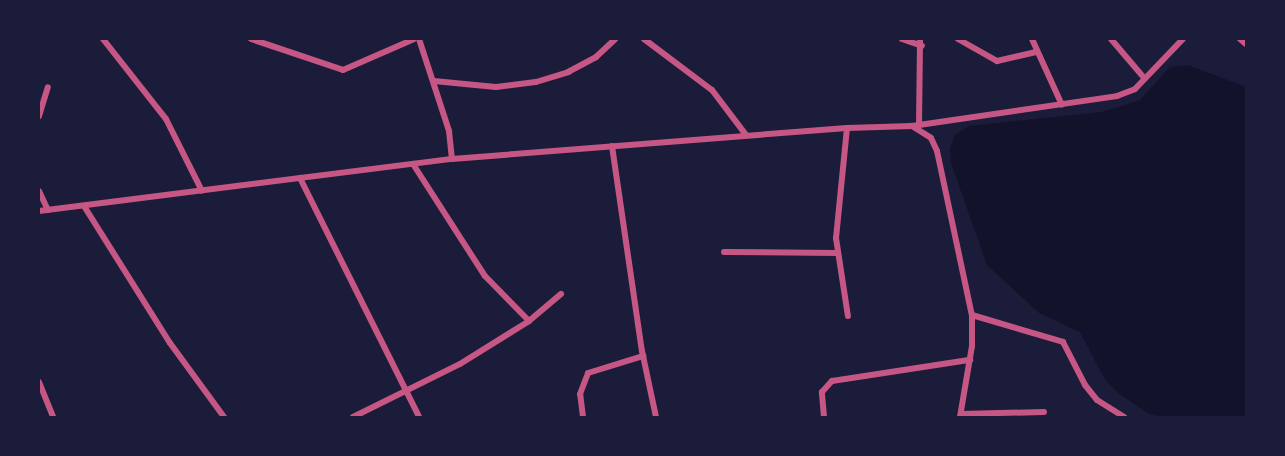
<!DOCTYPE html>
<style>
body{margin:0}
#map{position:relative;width:1285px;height:456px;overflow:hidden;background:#1b1b3a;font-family:Lora,serif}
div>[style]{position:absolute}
.water>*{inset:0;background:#12122b}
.minor>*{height:6px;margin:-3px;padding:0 3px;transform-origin:3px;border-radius:3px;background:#c65784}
span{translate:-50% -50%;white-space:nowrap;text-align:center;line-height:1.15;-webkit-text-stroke:4.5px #1b1b3a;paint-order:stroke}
.frame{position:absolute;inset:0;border:40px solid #1b1b3a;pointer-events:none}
</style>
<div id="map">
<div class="water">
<i style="clip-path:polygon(1188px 65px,1246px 87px,1246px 417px,1162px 417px,1149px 414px,1117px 392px,1104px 378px,1080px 332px,1039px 313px,987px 265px,951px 163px,950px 148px,955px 135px,969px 126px,1101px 112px,1125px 105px,1140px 100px,1170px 67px)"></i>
</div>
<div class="minor">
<i style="left:103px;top:39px;width:102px;rotate:51.8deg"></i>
<i style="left:166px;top:119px;width:80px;rotate:63.4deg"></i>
<i style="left:251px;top:39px;width:97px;rotate:18.6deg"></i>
<i style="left:343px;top:70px;width:77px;rotate:-23.6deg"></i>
<i style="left:419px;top:39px;width:97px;rotate:71.9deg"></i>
<i style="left:449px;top:131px;width:28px;rotate:84deg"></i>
<i style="left:644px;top:39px;width:85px;rotate:36.9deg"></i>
<i style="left:712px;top:90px;width:56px;rotate:52.9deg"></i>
<i style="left:902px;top:39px;width:21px;rotate:19deg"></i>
<i style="left:958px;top:39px;width:45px;rotate:29.4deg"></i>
<i style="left:997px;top:61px;width:39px;rotate:-13deg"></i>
<i style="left:1032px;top:39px;width:72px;rotate:65.6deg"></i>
<i style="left:1111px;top:39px;width:52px;rotate:49.6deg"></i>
<i style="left:1240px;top:39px;width:8px;rotate:40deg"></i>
<i style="left:434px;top:81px;width:62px;rotate:5.5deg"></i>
<i style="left:496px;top:87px;width:40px;rotate:-7.1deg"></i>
<i style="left:536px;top:82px;width:34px;rotate:-17deg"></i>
<i style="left:568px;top:72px;width:32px;rotate:-28deg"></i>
<i style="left:596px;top:57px;width:26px;rotate:-43deg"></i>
<i style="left:39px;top:116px;width:30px;rotate:-73deg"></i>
<i style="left:919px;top:125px;width:86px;rotate:-89.3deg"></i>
<i style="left:912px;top:126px;width:207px;rotate:-8.3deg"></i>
<i style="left:1117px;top:96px;width:19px;rotate:-21deg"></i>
<i style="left:1135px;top:89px;width:69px;rotate:-46.2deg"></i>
<i style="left:847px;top:128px;width:111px;rotate:95.7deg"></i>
<i style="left:836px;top:238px;width:79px;rotate:81.3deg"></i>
<i style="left:612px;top:146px;width:207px;rotate:81.7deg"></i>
<i style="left:642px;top:351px;width:67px;rotate:78deg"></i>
<i style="left:413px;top:164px;width:133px;rotate:57.3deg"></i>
<i style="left:485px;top:276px;width:63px;rotate:45.6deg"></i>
<i style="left:300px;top:178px;width:267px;rotate:63.5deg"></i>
<i style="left:39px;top:191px;width:21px;rotate:65deg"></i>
<i style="left:84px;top:206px;width:162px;rotate:57.9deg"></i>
<i style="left:170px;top:343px;width:92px;rotate:53.9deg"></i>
<i style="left:39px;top:211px;width:416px;rotate:-7.2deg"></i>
<i style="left:452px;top:159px;width:396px;rotate:-4.5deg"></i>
<i style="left:847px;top:128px;width:65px;rotate:-1.8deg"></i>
<i style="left:912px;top:126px;width:22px;rotate:32deg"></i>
<i style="left:931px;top:138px;width:14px;rotate:65deg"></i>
<i style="left:937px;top:151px;width:168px;rotate:78deg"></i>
<i style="left:972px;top:315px;width:31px;rotate:90deg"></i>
<i style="left:972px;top:346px;width:72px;rotate:99.6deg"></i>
<i style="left:724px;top:252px;width:114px;rotate:0.5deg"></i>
<i style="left:972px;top:315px;width:95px;rotate:16.5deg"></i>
<i style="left:1063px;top:342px;width:48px;rotate:62.9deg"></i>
<i style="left:1085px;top:385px;width:19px;rotate:51deg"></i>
<i style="left:1097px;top:400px;width:32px;rotate:32deg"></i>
<i style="left:39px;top:382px;width:38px;rotate:68deg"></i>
<i style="left:961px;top:414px;width:83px;rotate:-1.4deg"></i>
<i style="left:353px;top:417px;width:119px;rotate:-26.4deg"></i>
<i style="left:460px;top:364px;width:81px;rotate:-31.9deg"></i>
<i style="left:529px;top:321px;width:42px;rotate:-40.2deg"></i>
<i style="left:583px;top:417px;width:23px;rotate:-97deg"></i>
<i style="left:580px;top:394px;width:22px;rotate:-69deg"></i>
<i style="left:588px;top:373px;width:58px;rotate:-17.2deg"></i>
<i style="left:824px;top:417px;width:25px;rotate:-95deg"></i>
<i style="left:822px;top:392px;width:15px;rotate:-48deg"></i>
<i style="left:832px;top:381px;width:140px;rotate:-8.7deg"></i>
</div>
<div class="frame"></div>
</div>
